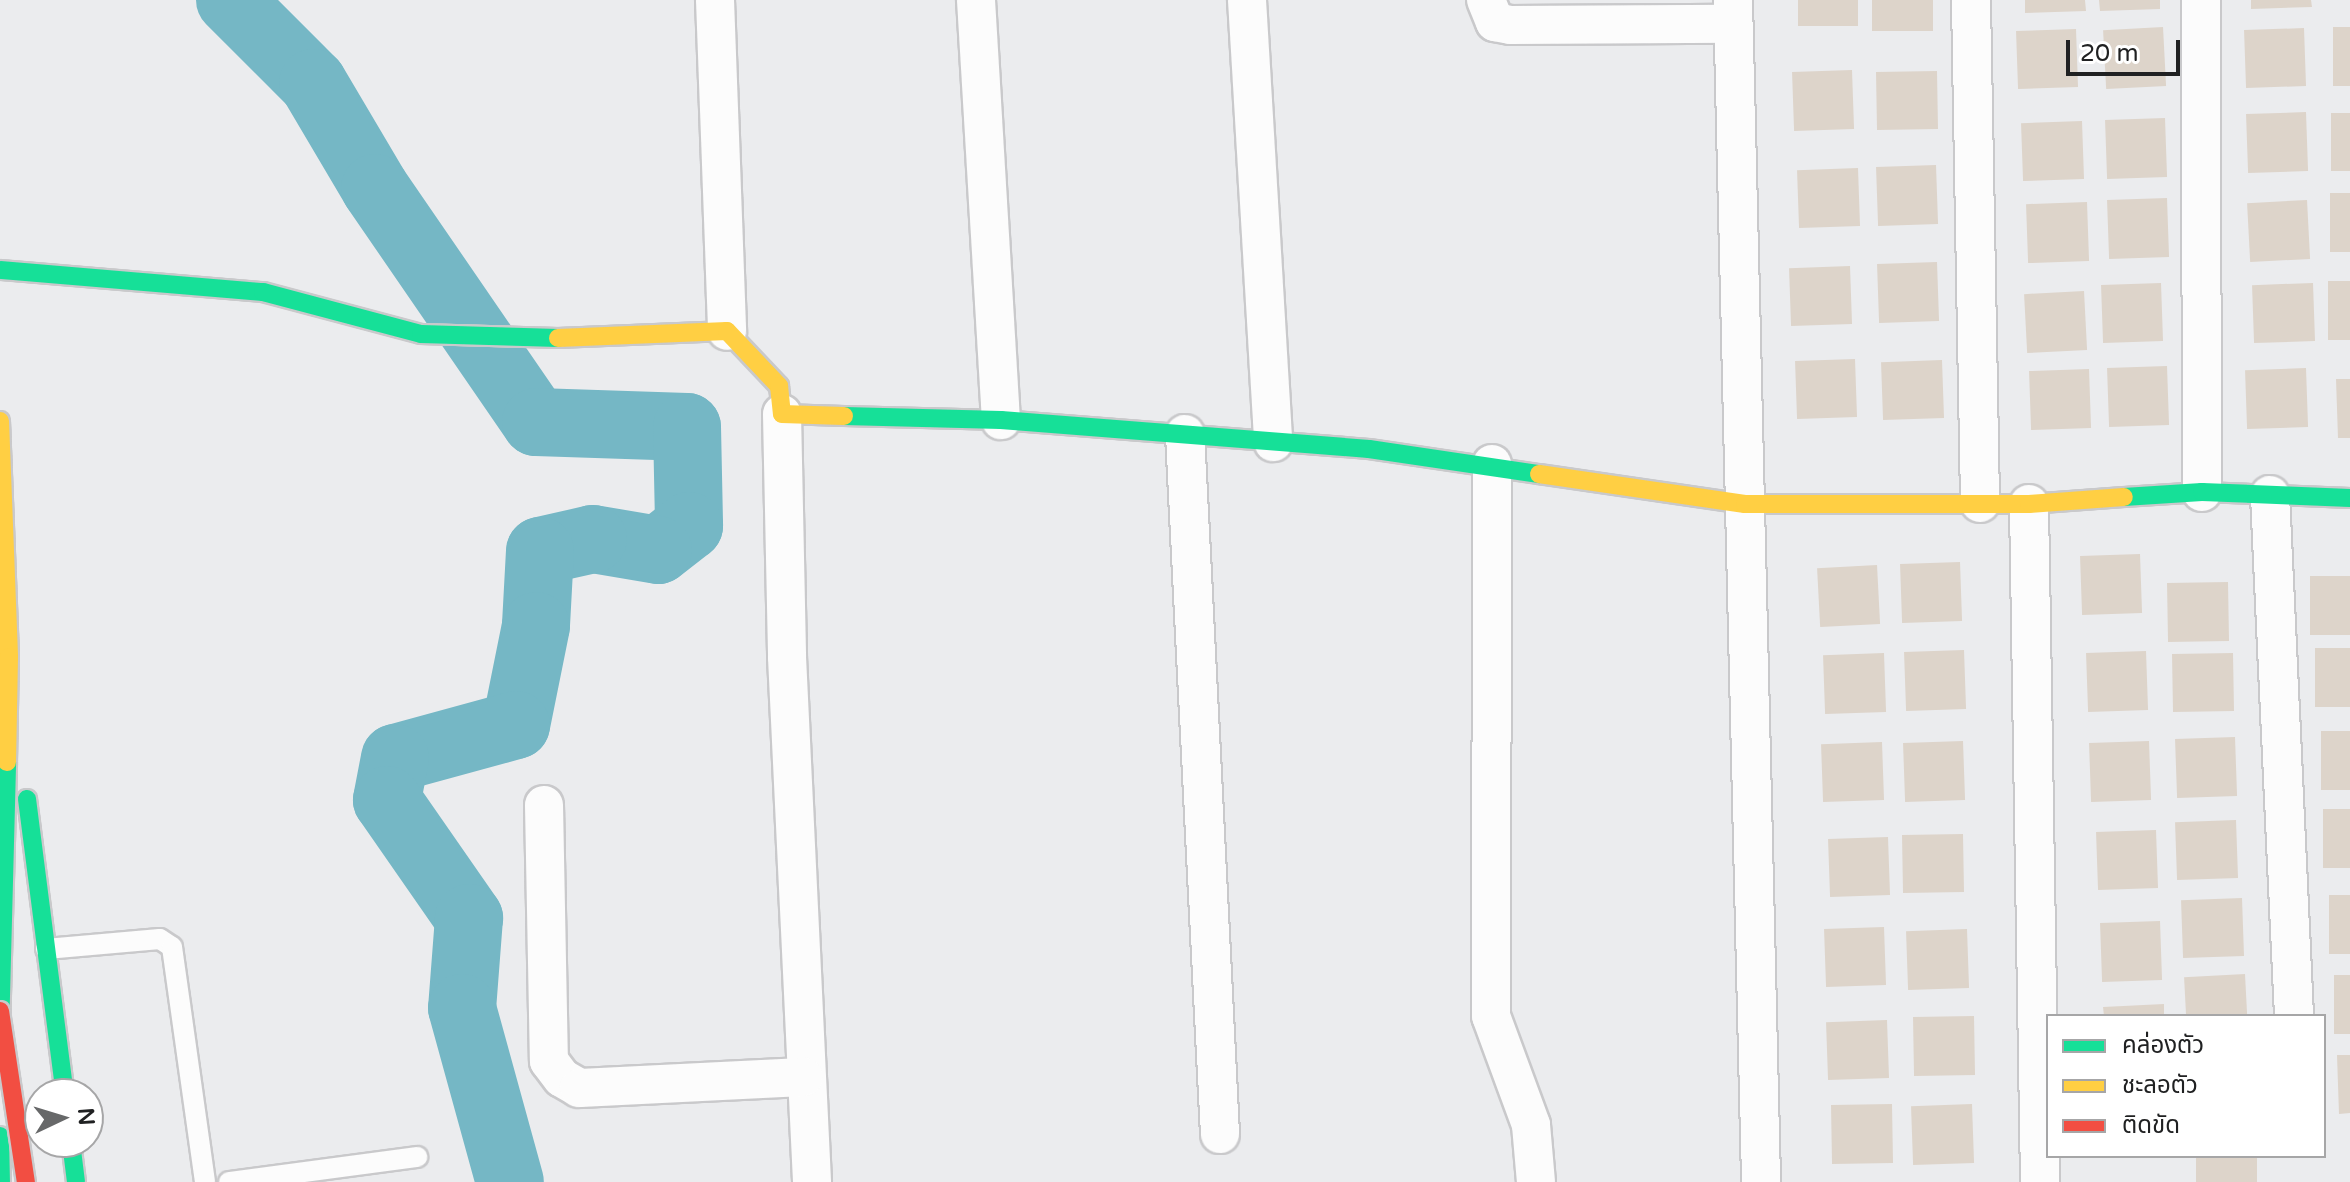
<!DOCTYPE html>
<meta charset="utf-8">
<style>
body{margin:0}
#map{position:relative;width:2350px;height:1182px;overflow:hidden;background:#ebecee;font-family:"Varela Round","Noto Sans Thai",sans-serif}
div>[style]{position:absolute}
.river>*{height:68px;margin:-34px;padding:0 34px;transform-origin:34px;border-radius:34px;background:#75b7c5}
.building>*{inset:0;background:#ddd4ca;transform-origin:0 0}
.roads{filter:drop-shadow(2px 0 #c9c9cb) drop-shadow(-2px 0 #c9c9cb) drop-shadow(0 2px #c9c9cb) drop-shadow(0 -2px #c9c9cb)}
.lane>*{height:20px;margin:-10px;padding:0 10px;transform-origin:10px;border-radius:10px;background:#fcfcfc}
.street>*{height:38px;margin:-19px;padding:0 19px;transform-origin:19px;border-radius:19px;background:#fcfcfc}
.fast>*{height:18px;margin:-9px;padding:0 9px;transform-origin:9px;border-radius:9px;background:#16e098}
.slow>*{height:18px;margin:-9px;padding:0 9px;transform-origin:9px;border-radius:9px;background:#ffcf43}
.bridges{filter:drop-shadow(2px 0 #c9c9cb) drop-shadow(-2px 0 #c9c9cb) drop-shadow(0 2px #c9c9cb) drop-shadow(0 -2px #c9c9cb)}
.jam-bridge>*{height:18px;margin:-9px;padding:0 9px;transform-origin:9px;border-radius:9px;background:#f24e42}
span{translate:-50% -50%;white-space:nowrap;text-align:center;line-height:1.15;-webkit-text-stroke:6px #fff;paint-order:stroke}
.legend{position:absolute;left:2046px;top:1014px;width:280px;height:144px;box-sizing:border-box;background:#fff;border:2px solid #a6a6a7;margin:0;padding:10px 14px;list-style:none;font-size:24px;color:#202122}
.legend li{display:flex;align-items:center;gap:16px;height:40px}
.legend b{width:40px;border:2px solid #a6a6a7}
.north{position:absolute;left:24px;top:1078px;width:80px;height:80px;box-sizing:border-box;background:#fff;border:2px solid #a6a6a7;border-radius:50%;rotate:86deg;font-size:22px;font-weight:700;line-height:32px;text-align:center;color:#202122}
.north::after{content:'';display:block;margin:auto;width:28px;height:36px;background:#676869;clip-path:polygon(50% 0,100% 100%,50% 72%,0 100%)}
.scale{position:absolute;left:2066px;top:40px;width:114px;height:36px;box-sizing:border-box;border:4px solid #202122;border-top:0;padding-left:10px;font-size:24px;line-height:28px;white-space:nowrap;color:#202122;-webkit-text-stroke:6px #fff;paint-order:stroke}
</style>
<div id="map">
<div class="river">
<i style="left:230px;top:0;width:117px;rotate:45deg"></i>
<i style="left:313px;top:83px;width:122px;rotate:59.4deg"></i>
<i style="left:375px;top:188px;width:284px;rotate:55.5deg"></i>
<i style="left:536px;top:422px;width:151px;rotate:1.9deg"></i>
<i style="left:687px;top:427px;width:99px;rotate:88.8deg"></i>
<i style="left:689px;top:526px;width:39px;rotate:142deg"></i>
<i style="left:658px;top:550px;width:66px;rotate:-170.4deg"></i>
<i style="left:593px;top:539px;width:54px;rotate:167.2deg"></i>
<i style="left:540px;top:551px;width:75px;rotate:93.1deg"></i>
<i style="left:536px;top:626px;width:101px;rotate:101.4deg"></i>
<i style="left:516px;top:725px;width:125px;rotate:164.7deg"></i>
<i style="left:395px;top:758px;width:43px;rotate:100.8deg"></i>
<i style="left:387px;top:800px;width:144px;rotate:55.2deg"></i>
<i style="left:469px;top:918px;width:90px;rotate:94.4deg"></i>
<i style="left:462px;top:1008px;width:180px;rotate:74.6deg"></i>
</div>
<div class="building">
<i style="left:1798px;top:0;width:60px;height:26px"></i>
<i style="left:1872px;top:0;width:61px;height:31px"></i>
<i style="clip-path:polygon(2025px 0,2085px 0,2086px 11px,2025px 13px)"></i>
<i style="clip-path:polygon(2099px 0,2160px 0,2160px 9px,2100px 11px)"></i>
<i style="clip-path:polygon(2251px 0,2311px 0,2312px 7px,2251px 9px)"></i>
<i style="left:2163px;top:27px;width:59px;height:60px;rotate:87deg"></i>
<i style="left:2333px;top:27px;width:17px;height:59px"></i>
<i style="left:2304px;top:28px;width:58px;height:60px;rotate:88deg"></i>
<i style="left:2076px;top:29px;width:58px;height:60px;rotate:88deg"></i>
<i style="left:1852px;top:70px;width:59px;height:60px;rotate:88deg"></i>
<i style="left:1937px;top:71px;width:58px;height:61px;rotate:89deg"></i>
<i style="left:2306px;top:112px;width:59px;height:60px;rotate:88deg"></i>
<i style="left:2350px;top:113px;width:58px;height:19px;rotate:90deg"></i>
<i style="left:2165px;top:118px;width:59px;height:60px;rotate:88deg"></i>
<i style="left:2082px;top:121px;width:58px;height:61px;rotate:88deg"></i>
<i style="left:1936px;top:165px;width:59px;height:60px;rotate:88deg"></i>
<i style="left:1858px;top:168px;width:58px;height:61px;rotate:88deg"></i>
<i style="left:2350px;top:193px;width:59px;height:20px;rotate:90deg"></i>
<i style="left:2167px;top:198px;width:59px;height:60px;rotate:88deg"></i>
<i style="left:2307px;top:200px;width:59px;height:60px;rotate:87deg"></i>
<i style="left:2087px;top:202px;width:59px;height:61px;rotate:88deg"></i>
<i style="left:1937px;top:262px;width:59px;height:60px;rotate:88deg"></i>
<i style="left:1850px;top:266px;width:58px;height:61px;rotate:88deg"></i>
<i style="left:2350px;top:281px;width:59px;height:22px;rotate:90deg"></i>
<i style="left:2161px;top:283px;width:58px;height:60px;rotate:88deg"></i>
<i style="left:2313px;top:283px;width:58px;height:61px;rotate:88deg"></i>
<i style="left:2084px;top:291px;width:59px;height:60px;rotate:87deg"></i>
<i style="left:1855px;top:359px;width:58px;height:60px;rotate:88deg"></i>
<i style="left:1942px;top:360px;width:58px;height:61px;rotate:88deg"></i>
<i style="left:2167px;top:366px;width:59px;height:60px;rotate:88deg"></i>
<i style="left:2306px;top:368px;width:59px;height:61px;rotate:88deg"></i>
<i style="left:2089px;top:369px;width:59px;height:60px;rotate:88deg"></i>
<i style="clip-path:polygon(2336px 379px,2350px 379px,2350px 438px,2338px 438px)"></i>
<i style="left:2140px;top:554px;width:59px;height:60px;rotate:88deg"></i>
<i style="left:1960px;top:562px;width:59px;height:60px;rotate:88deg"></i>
<i style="left:1877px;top:565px;width:59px;height:60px;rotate:87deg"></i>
<i style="left:2350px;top:576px;width:59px;height:40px;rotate:90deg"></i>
<i style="left:2228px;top:582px;width:59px;height:61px;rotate:89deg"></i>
<i style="left:2350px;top:648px;width:59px;height:35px;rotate:90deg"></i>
<i style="left:1964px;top:650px;width:59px;height:60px;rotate:88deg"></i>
<i style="left:2146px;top:651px;width:59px;height:60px;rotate:88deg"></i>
<i style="left:1884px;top:653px;width:59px;height:61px;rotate:88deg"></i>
<i style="left:2233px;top:653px;width:58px;height:61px;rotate:89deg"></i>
<i style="left:2350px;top:731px;width:59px;height:29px;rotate:90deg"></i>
<i style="left:2235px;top:737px;width:59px;height:60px;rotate:88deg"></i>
<i style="left:1963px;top:741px;width:59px;height:60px;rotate:88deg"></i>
<i style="left:2149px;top:741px;width:59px;height:60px;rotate:88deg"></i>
<i style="left:1882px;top:742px;width:58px;height:61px;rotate:88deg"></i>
<i style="left:2350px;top:809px;width:59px;height:27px;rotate:90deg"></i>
<i style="left:2236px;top:820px;width:58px;height:61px;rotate:88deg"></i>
<i style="left:2156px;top:830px;width:58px;height:60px;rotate:88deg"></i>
<i style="left:1963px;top:834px;width:58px;height:61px;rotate:89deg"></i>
<i style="left:1888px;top:837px;width:58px;height:60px;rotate:88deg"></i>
<i style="left:2350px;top:895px;width:59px;height:21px;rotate:90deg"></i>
<i style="left:2242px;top:898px;width:58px;height:61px;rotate:88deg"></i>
<i style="left:2160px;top:921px;width:59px;height:60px;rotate:88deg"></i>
<i style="left:1884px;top:927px;width:58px;height:60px;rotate:88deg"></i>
<i style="left:1967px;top:929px;width:59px;height:61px;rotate:88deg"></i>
<i style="left:2245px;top:974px;width:42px;height:61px;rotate:87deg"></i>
<i style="left:2350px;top:975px;width:59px;height:16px;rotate:90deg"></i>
<i style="clip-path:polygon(2164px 1004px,2164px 1016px,2104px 1016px,2103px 1007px)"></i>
<i style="left:1974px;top:1016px;width:59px;height:61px;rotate:89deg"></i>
<i style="left:1887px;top:1020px;width:58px;height:61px;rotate:88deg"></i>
<i style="clip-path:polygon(2337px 1055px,2350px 1055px,2350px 1113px,2339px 1114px)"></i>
<i style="left:1892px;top:1104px;width:59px;height:61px;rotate:89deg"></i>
<i style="left:1972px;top:1104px;width:59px;height:61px;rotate:88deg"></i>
<i style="left:2196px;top:1156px;width:61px;height:26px"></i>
</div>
<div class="roads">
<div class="lane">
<i style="left:46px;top:949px;width:114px;rotate:-5deg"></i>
<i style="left:160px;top:939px;width:14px;rotate:34deg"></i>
<i style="left:172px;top:947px;width:237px;rotate:82deg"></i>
<i style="left:229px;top:1182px;width:190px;rotate:-7.6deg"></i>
</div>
<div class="street">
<i style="left:715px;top:0;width:331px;rotate:87.9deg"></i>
<i style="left:976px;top:0;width:421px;rotate:86.6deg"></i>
<i style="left:1247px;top:0;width:443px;rotate:86.6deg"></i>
<i style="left:1486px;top:0;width:24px;rotate:68deg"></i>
<i style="left:1495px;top:22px;width:15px;rotate:11deg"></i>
<i style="left:1510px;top:25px;width:223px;rotate:-0.3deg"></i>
<i style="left:1733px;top:0;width:1182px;rotate:88.64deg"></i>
<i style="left:1971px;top:0;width:503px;rotate:88.97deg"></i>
<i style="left:2201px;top:0;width:492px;rotate:89.9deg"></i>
<i style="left:782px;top:414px;width:243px;rotate:88.8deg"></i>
<i style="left:787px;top:657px;width:526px;rotate:87.27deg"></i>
<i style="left:1185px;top:434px;width:701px;rotate:87.14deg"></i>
<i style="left:1492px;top:464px;width:552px;rotate:90.1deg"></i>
<i style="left:1491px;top:1016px;width:116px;rotate:69.8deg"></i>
<i style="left:1531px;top:1125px;width:57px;rotate:85deg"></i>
<i style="left:2270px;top:495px;width:522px;rotate:87.36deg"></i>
<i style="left:2029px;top:504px;width:678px;rotate:89.07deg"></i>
<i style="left:544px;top:805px;width:256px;rotate:88.9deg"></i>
<i style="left:549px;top:1061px;width:21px;rotate:53deg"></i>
<i style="left:562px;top:1078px;width:20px;rotate:30deg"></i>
<i style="left:579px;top:1088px;width:225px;rotate:-2.8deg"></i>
</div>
<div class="fast">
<i style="left:0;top:270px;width:264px;rotate:4.8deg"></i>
<i style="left:263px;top:292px;width:163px;rotate:14.9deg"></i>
<i style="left:421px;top:334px;width:137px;rotate:1.7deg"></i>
<i style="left:844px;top:416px;width:157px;rotate:1.5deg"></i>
<i style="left:1001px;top:420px;width:369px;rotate:4.5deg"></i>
<i style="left:1369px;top:449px;width:172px;rotate:8.4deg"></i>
<i style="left:2124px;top:497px;width:78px;rotate:-3.7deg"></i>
<i style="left:2202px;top:492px;width:148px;rotate:2.3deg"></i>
<i style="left:27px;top:799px;width:297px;rotate:82.7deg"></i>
<i style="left:0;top:1034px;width:272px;rotate:-88.5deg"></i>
<i style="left:0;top:1136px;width:46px;rotate:88.8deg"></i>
<i style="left:71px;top:1142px;width:40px;rotate:82.9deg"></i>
</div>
<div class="slow">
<i style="left:558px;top:338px;width:169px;rotate:-2.4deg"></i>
<i style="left:727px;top:331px;width:76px;rotate:46.6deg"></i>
<i style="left:779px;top:386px;width:28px;rotate:84deg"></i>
<i style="left:782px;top:414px;width:62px;rotate:1.8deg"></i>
<i style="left:0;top:421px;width:236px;rotate:87.8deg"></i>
<i style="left:9px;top:657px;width:105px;rotate:91.1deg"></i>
<i style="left:1539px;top:474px;width:208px;rotate:8.3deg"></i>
<i style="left:1745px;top:504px;width:284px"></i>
<i style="left:2029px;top:504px;width:95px;rotate:-4.2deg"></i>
</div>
</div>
<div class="bridges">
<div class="jam-bridge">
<i style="left:0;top:1011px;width:173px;rotate:81.4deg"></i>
</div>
</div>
<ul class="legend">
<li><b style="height:10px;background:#16e098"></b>คล่องตัว</li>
<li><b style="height:10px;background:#ffcf43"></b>ชะลอตัว</li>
<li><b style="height:10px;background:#f24e42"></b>ติดขัด</li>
</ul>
<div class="north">N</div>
<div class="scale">20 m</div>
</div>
